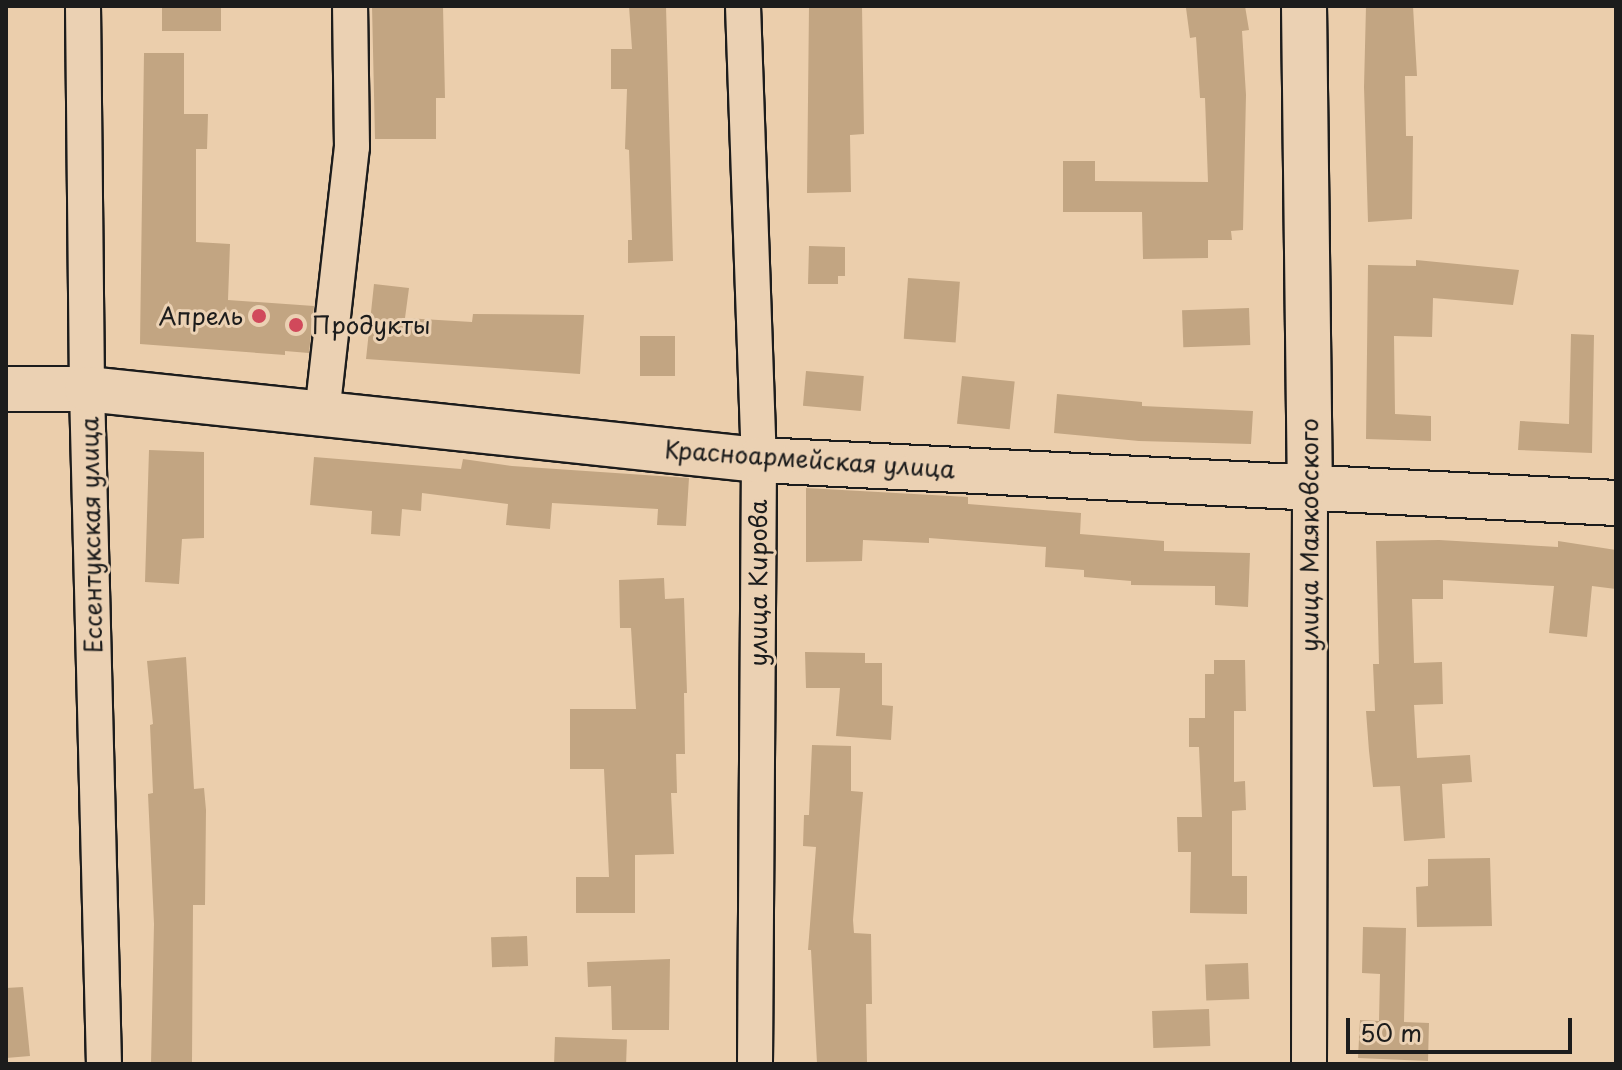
<!DOCTYPE html>
<meta charset="utf-8">
<style>
body{margin:0}
#map{position:relative;width:1622px;height:1070px;overflow:hidden;background:#ebceac;font-family:"Playpen Sans",sans-serif}
div>[style]{position:absolute}
.building>*{inset:0;background:#c2a582;transform-origin:0 0}
.roads{filter:drop-shadow(2px 0 #1c1c1c) drop-shadow(-2px 0 #1c1c1c) drop-shadow(0 2px #1c1c1c) drop-shadow(0 -2px #1c1c1c)}
.street>*{height:34px;margin:-17px;padding:0 17px;transform-origin:17px;border-radius:17px;background:#ebd1b3}
.secondary>*{height:44px;margin:-22px;padding:0 22px;transform-origin:22px;border-radius:22px;background:#ebd1b3}
.dots>*{width:22px;height:22px;translate:-50% -50%;box-sizing:border-box;border:4px solid #ebd1b3;border-radius:50%}
span{translate:-50% -50%;white-space:nowrap;text-align:center;line-height:1.15;-webkit-text-stroke:6px #ebd1b3;paint-order:stroke}
.poi-label{font-size:24px;color:#1c1c1c}
.right{translate:-100% -50%;text-align:right}
.left{translate:0 -50%;text-align:left}
.street-label{font-size:24px;color:#1c1c1c}
.frame{position:absolute;inset:0;border:8px solid #1c1c1c;pointer-events:none}
.scale{position:absolute;left:1346px;top:1018px;width:226px;height:36px;box-sizing:border-box;border:4px solid #1c1c1c;border-top:0;padding-left:10px;font-size:24px;line-height:28px;white-space:nowrap;color:#1c1c1c;-webkit-text-stroke:6px #ebd1b3;paint-order:stroke}
</style>
<div id="map">
<div class="building">
<i style="left:162px;top:6px;width:59px;height:25px"></i>
<i style="clip-path:polygon(372px 6px,443px 6px,445px 98px,436px 98px,436px 139px,375px 139px)"></i>
<i style="clip-path:polygon(629px 6px,666px 6px,673px 261px,628px 263px,628px 240px,632px 240px,629px 150px,625px 149px,627px 89px,611px 89px,611px 49px,632px 49px)"></i>
<i style="clip-path:polygon(809px 6px,862px 6px,864px 134px,850px 135px,851px 192px,807px 193px)"></i>
<i style="clip-path:polygon(1203px 6px,1245px 6px,1249px 30px,1242px 31px,1246px 95px,1243px 230px,1231px 231px,1232px 240px,1208px 240px,1208px 258px,1143px 259px,1142px 212px,1063px 212px,1063px 161px,1095px 161px,1095px 181px,1208px 182px,1205px 98px,1200px 98px,1196px 37px,1190px 38px,1186px 8px)"></i>
<i style="clip-path:polygon(1366px 6px,1413px 6px,1417px 76px,1405px 76px,1406px 136px,1413px 136px,1412px 219px,1368px 222px,1364px 87px)"></i>
<i style="clip-path:polygon(144px 53px,184px 53px,184px 114px,208px 114px,207px 149px,196px 149px,196px 242px,230px 244px,228px 300px,314px 306px,309px 353px,285px 351px,285px 355px,140px 344px)"></i>
<i style="clip-path:polygon(809px 246px,845px 247px,845px 276px,838px 276px,838px 284px,808px 284px)"></i>
<i style="clip-path:polygon(1416px 260px,1519px 270px,1513px 305px,1433px 298px,1432px 337px,1394px 336px,1395px 414px,1431px 416px,1431px 441px,1366px 439px,1368px 265px,1416px 266px)"></i>
<i style="left:908px;top:278px;width:52px;height:61px;rotate:4deg"></i>
<i style="clip-path:polygon(374px 284px,409px 288px,405px 318px,472px 322px,473px 314px,584px 315px,580px 374px,366px 359px)"></i>
<i style="left:1249px;top:308px;width:37px;height:67px;rotate:88deg"></i>
<i style="clip-path:polygon(1571px 334px,1594px 335px,1592px 453px,1518px 450px,1520px 421px,1569px 424px)"></i>
<i style="left:640px;top:336px;width:35px;height:40px"></i>
<i style="left:806px;top:371px;width:58px;height:35px;rotate:5deg"></i>
<i style="left:962px;top:376px;width:53px;height:48px;rotate:6deg"></i>
<i style="clip-path:polygon(1057px 394px,1142px 402px,1142px 406px,1253px 411px,1251px 444px,1139px 441px,1054px 433px)"></i>
<i style="clip-path:polygon(149px 450px,204px 452px,204px 538px,182px 539px,179px 584px,145px 582px)"></i>
<i style="clip-path:polygon(314px 457px,461px 469px,463px 459px,512px 466px,689px 478px,686px 526px,657px 525px,658px 509px,552px 503px,550px 529px,506px 525px,508px 504px,422px 493px,421px 511px,402px 509px,400px 536px,371px 534px,372px 511px,310px 505px)"></i>
<i style="clip-path:polygon(806px 488px,968px 497px,968px 504px,1081px 513px,1080px 534px,1164px 541px,1164px 551px,1250px 553px,1248px 607px,1215px 605px,1215px 586px,1131px 585px,1131px 581px,1084px 577px,1084px 570px,1045px 567px,1046px 547px,929px 538px,929px 543px,863px 540px,862px 561px,806px 562px)"></i>
<i style="clip-path:polygon(1439px 540px,1558px 547px,1558px 541px,1616px 550px,1616px 589px,1592px 586px,1587px 637px,1549px 633px,1554px 586px,1443px 580px,1443px 599px,1412px 599px,1414px 663px,1442px 662px,1443px 704px,1414px 705px,1417px 758px,1470px 755px,1472px 782px,1442px 784px,1445px 838px,1404px 841px,1400px 786px,1373px 787px,1369px 751px,1366px 711px,1375px 711px,1373px 664px,1379px 664px,1376px 541px)"></i>
<i style="clip-path:polygon(664px 578px,665px 599px,684px 598px,687px 693px,684px 693px,685px 754px,676px 754px,677px 793px,671px 793px,674px 854px,635px 855px,635px 913px,576px 913px,576px 877px,609px 877px,604px 769px,570px 769px,570px 709px,636px 709px,631px 628px,620px 628px,619px 580px)"></i>
<i style="clip-path:polygon(805px 652px,865px 653px,865px 663px,882px 663px,882px 705px,893px 706px,891px 740px,836px 736px,840px 688px,806px 688px)"></i>
<i style="clip-path:polygon(186px 657px,194px 789px,204px 788px,206px 810px,205px 905px,193px 905px,192px 1064px,151px 1064px,154px 924px,148px 794px,153px 793px,150px 725px,153px 724px,147px 661px)"></i>
<i style="clip-path:polygon(1214px 660px,1245px 660px,1246px 711px,1234px 711px,1234px 782px,1245px 781px,1246px 810px,1232px 811px,1232px 876px,1247px 876px,1247px 914px,1190px 913px,1191px 852px,1178px 852px,1177px 817px,1202px 817px,1199px 747px,1189px 747px,1189px 718px,1205px 718px,1205px 674px,1214px 674px)"></i>
<i style="clip-path:polygon(812px 745px,851px 746px,851px 791px,863px 792px,853px 920px,854px 933px,871px 934px,872px 1004px,866px 1004px,867px 1063px,817px 1063px,811px 950px,808px 950px,816px 847px,803px 846px,804px 815px,809px 815px)"></i>
<i style="clip-path:polygon(1490px 858px,1492px 926px,1417px 927px,1416px 887px,1428px 886px,1428px 859px)"></i>
<i style="clip-path:polygon(1363px 927px,1406px 928px,1404px 1022px,1429px 1023px,1428px 1061px,1358px 1058px,1360px 1020px,1379px 1021px,1380px 974px,1362px 973px)"></i>
<i style="left:527px;top:936px;width:30px;height:36px;rotate:88deg"></i>
<i style="clip-path:polygon(670px 959px,669px 1030px,612px 1030px,611px 986px,588px 987px,587px 962px)"></i>
<i style="left:1248px;top:963px;width:36px;height:43px;rotate:88deg"></i>
<i style="clip-path:polygon(23px 987px,30px 1056px,6px 1058px,6px 988px)"></i>
<i style="left:1209px;top:1009px;width:37px;height:57px;rotate:88deg"></i>
<i style="left:555px;top:1037px;width:72px;height:27px;rotate:2deg"></i>
</div>
<div class="roads">
<div class="street">
<i style="left:83px;top:6px;width:383px;rotate:89.4deg"></i>
<i style="left:87px;top:389px;width:675px;rotate:88.56deg"></i>
<i style="left:743px;top:6px;width:454px;rotate:88deg"></i>
<i style="left:759px;top:460px;width:604px;rotate:90.38deg"></i>
<i style="left:322px;top:414px;width:269px;rotate:-83.6deg"></i>
<i style="left:352px;top:147px;width:141px;rotate:-90.8deg"></i>
<i style="left:1309px;top:1064px;width:578px;rotate:-89.9deg"></i>
</div>
<div class="secondary">
<i style="left:1304px;top:6px;width:480px;rotate:89.3deg"></i>
<i style="left:6px;top:389px;width:81px"></i>
<i style="left:87px;top:389px;width:676px;rotate:6.03deg"></i>
<i style="left:759px;top:460px;width:858px;rotate:2.87deg"></i>
</div>
</div>
<div class="dots">
<i style="left:259px;top:316px;background:#d1495b"></i>
<i style="left:296px;top:325px;background:#d1495b"></i>
</div>
<div class="poi-label">
<span class="right" style="left:243px;top:316px">Апрель</span>
<span class="left" style="left:312px;top:325px">Продукты</span>
</div>
<div class="street-label">
<span style="left:810px;top:459px;rotate:4deg">Красноармейская улица</span>
<span style="left:91px;top:535px;rotate:-91deg">Ессентукская улица</span>
<span style="left:1309px;top:535px;rotate:-90deg">улица Маяковского</span>
<span style="left:758px;top:583px;rotate:-90deg">улица Кирова</span>
</div>
<div class="frame"></div>
<div class="scale">50 m</div>
</div>
